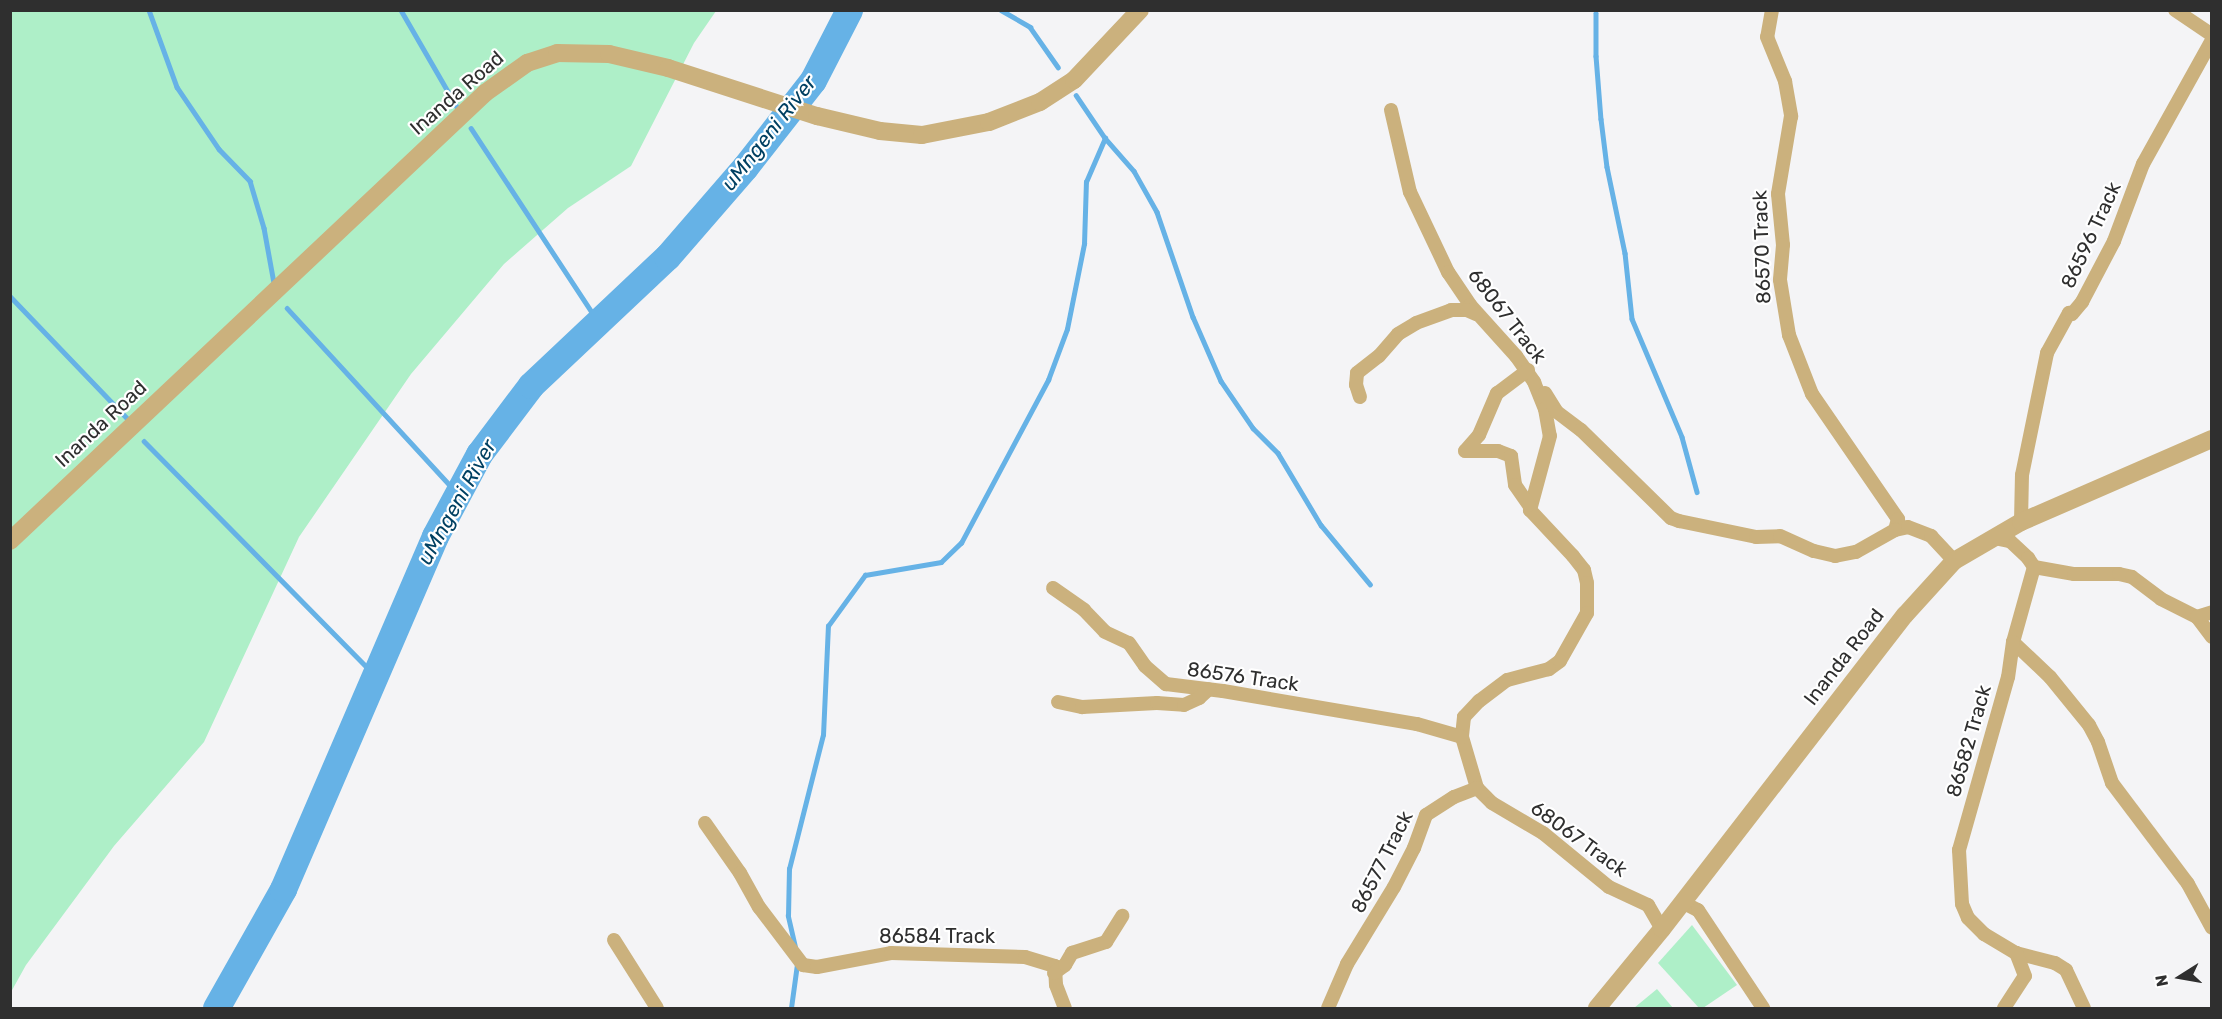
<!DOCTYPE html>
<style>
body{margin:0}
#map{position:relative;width:2222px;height:1019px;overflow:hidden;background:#f4f4f6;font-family:Rubik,sans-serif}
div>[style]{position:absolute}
.green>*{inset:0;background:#aeefc8}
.stream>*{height:4.5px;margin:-2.25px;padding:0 2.25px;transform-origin:2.25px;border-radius:2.25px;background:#66b2e6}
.river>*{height:27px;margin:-13.5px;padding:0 13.5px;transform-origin:13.5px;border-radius:13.5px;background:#66b2e6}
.minor>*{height:14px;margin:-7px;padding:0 7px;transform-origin:7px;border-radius:7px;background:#cbb17d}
.tertiary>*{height:18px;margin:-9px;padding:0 9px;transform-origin:9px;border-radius:9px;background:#cbb17d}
span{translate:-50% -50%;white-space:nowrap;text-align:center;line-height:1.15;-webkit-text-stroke:4.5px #fff;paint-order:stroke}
.street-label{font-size:20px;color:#2f2f2f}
.water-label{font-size:21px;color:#004062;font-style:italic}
.frame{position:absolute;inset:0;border:12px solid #2f2f2f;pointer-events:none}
.north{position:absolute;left:2150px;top:947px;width:60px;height:60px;-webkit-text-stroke:4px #fff;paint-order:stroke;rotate:259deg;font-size:16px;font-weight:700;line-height:24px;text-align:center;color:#2f2f2f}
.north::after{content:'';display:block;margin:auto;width:21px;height:27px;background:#2f2f2f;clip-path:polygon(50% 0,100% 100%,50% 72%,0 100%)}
</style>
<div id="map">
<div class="green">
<i style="clip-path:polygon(11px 11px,716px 11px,694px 43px,631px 166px,568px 208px,504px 264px,411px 374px,299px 537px,204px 742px,114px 846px,26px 965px,11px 992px)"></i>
<i style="clip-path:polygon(1692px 925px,1737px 985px,1703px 1008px,1699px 1008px,1658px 963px)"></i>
<i style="clip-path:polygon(1657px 989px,1673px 1008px,1634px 1008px)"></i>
</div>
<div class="stream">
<i style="left:149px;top:10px;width:82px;rotate:70deg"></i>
<i style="left:177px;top:87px;width:75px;rotate:55.9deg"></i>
<i style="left:219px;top:149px;width:45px;rotate:45.9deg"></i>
<i style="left:250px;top:181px;width:49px;rotate:73.4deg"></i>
<i style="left:264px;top:228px;width:56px;rotate:79.7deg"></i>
<i style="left:401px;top:10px;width:112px;rotate:60deg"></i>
<i style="left:1001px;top:10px;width:34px;rotate:30deg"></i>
<i style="left:1030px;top:27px;width:49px;rotate:55deg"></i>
<i style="left:1596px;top:13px;width:43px;rotate:90deg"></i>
<i style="left:1596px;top:56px;width:63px;rotate:85.5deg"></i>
<i style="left:1601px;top:119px;width:48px;rotate:82.9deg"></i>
<i style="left:1607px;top:167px;width:88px;rotate:78.2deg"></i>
<i style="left:1625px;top:253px;width:66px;rotate:83.9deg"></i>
<i style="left:1632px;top:319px;width:128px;rotate:67deg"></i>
<i style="left:1682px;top:437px;width:57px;rotate:74.7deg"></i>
<i style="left:1076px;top:95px;width:52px;rotate:56deg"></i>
<i style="left:1105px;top:138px;width:44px;rotate:48.7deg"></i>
<i style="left:1134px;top:171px;width:47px;rotate:60.7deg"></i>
<i style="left:1157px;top:212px;width:111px;rotate:71.1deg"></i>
<i style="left:1193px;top:317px;width:70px;rotate:66.4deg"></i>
<i style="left:1221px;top:381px;width:57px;rotate:55.8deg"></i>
<i style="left:1253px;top:428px;width:35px;rotate:45deg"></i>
<i style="left:1278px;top:453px;width:84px;rotate:59.2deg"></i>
<i style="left:1321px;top:525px;width:77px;rotate:50.3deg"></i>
<i style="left:471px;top:128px;width:231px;rotate:56.7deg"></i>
<i style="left:10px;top:296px;width:172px;rotate:46.2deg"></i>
<i style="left:287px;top:308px;width:253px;rotate:47.4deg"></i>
<i style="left:144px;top:441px;width:332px;rotate:45.4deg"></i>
<i style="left:795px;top:947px;width:32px;rotate:-103deg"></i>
<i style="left:788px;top:916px;width:47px;rotate:-88.8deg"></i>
<i style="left:789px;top:869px;width:138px;rotate:-75.8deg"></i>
<i style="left:823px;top:735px;width:109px;rotate:-87.4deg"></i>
<i style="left:828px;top:626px;width:63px;rotate:-54deg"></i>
<i style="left:865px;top:575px;width:77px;rotate:-9.7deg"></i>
<i style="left:941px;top:562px;width:28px;rotate:-44deg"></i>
<i style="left:961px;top:543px;width:185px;rotate:-61.9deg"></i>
<i style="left:1048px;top:380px;width:54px;rotate:-69.6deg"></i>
<i style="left:1067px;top:329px;width:87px;rotate:-78.7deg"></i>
<i style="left:1084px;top:244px;width:62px;rotate:-88.2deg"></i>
<i style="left:1086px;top:182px;width:48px;rotate:-66.6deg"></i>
<i style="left:791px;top:1008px;width:44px;rotate:-82.2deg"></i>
</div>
<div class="river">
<i style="left:216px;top:1008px;width:137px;rotate:-60.6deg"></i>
<i style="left:283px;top:889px;width:384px;rotate:-66.7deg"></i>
<i style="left:435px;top:536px;width:93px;rotate:-61.8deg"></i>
<i style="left:479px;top:454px;width:86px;rotate:-53deg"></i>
<i style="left:531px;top:385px;width:187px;rotate:-43.3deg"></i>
<i style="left:667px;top:257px;width:119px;rotate:-49.1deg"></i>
<i style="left:745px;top:167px;width:110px;rotate:-52deg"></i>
<i style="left:813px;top:80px;width:79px;rotate:-62.8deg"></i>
</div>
<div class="minor">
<i style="left:1772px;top:10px;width:27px;rotate:100deg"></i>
<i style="left:1767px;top:37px;width:48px;rotate:67.8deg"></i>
<i style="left:1785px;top:81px;width:36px;rotate:80deg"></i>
<i style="left:1791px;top:116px;width:79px;rotate:99.5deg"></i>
<i style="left:1778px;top:194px;width:51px;rotate:84.4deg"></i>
<i style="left:1783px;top:245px;width:35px;rotate:95deg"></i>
<i style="left:1780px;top:280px;width:56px;rotate:80.7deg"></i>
<i style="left:1789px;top:335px;width:63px;rotate:68.7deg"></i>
<i style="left:1812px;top:394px;width:152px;rotate:55.5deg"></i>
<i style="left:1898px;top:519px;width:11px;rotate:105deg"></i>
<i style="left:1895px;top:530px;width:13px;rotate:-13deg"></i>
<i style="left:1908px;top:527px;width:25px;rotate:21deg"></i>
<i style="left:1931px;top:536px;width:34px;rotate:47deg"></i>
<i style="left:2175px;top:10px;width:45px;rotate:34deg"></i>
<i style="left:1391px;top:110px;width:84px;rotate:77deg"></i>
<i style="left:1410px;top:192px;width:89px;rotate:64.6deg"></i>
<i style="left:1448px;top:272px;width:40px;rotate:56deg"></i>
<i style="left:1470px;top:305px;width:69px;rotate:48deg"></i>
<i style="left:1516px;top:356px;width:32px;rotate:55deg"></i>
<i style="left:1534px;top:382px;width:29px;rotate:68deg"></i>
<i style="left:1545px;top:409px;width:27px;rotate:80deg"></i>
<i style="left:1550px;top:436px;width:77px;rotate:105.1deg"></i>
<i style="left:1530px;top:510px;width:63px;rotate:46.9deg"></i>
<i style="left:1573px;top:556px;width:18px;rotate:52deg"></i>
<i style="left:1584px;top:570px;width:13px;rotate:77deg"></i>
<i style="left:1587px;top:583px;width:30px;rotate:90deg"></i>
<i style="left:1587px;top:613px;width:55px;rotate:119.4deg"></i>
<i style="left:1560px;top:661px;width:14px;rotate:144deg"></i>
<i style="left:1549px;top:669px;width:43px;rotate:165.3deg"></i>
<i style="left:1507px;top:680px;width:35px;rotate:143deg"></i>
<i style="left:1479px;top:701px;width:22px;rotate:133deg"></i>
<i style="left:1464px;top:717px;width:20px;rotate:96deg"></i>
<i style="left:1462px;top:737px;width:53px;rotate:73.6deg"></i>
<i style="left:1477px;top:788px;width:21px;rotate:45deg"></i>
<i style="left:1492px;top:803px;width:59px;rotate:30.5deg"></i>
<i style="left:1543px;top:833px;width:85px;rotate:39.3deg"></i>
<i style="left:1609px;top:887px;width:43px;rotate:24.8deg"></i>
<i style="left:1648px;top:905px;width:28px;rotate:60deg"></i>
<i style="left:1528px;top:370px;width:39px;rotate:143deg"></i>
<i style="left:1497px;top:393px;width:46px;rotate:113.2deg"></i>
<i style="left:1479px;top:435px;width:21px;rotate:131deg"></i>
<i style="left:1465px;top:451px;width:33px"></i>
<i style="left:1498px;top:451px;width:14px;rotate:21deg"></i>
<i style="left:1511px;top:456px;width:29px;rotate:82deg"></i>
<i style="left:1515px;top:485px;width:24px;rotate:55deg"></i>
<i style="left:1545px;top:393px;width:22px;rotate:58deg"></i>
<i style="left:1557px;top:412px;width:30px;rotate:37deg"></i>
<i style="left:1581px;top:430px;width:126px;rotate:44.4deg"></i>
<i style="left:1671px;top:518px;width:9px;rotate:21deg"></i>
<i style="left:1679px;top:521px;width:79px;rotate:11.7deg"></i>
<i style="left:1756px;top:537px;width:24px;rotate:-2deg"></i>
<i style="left:1780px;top:536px;width:37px;rotate:24deg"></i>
<i style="left:1814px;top:551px;width:22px;rotate:13deg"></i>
<i style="left:1835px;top:556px;width:21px;rotate:-11deg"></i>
<i style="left:1856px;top:552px;width:45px;rotate:-29.4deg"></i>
<i style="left:1360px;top:397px;width:13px;rotate:-108deg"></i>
<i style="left:1356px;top:385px;width:12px;rotate:-85deg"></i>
<i style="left:1357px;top:373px;width:28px;rotate:-38deg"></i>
<i style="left:1379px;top:356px;width:29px;rotate:-49deg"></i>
<i style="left:1398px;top:334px;width:21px;rotate:-31deg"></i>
<i style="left:1416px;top:323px;width:37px;rotate:-20deg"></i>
<i style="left:1451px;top:310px;width:16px"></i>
<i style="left:1467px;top:310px;width:10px;rotate:24deg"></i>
<i style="left:2021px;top:522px;width:47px;rotate:-88.8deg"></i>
<i style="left:2022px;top:475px;width:125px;rotate:-78.4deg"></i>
<i style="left:2047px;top:353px;width:46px;rotate:-61.2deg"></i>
<i style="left:2069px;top:313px;width:3px;rotate:18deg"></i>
<i style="left:2072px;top:314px;width:16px;rotate:-50deg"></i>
<i style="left:2082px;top:302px;width:69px;rotate:-62.3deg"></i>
<i style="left:2114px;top:241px;width:82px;rotate:-69.4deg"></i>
<i style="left:2143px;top:164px;width:142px;rotate:-60.9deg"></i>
<i style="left:1994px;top:538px;width:16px;rotate:11deg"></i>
<i style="left:2010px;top:541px;width:25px;rotate:43deg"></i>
<i style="left:2028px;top:558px;width:11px;rotate:56deg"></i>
<i style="left:2034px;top:567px;width:41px;rotate:9.9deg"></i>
<i style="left:2074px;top:574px;width:45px"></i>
<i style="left:2119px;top:574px;width:13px;rotate:13deg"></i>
<i style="left:2132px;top:577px;width:36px;rotate:37deg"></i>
<i style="left:2161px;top:599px;width:40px;rotate:26.6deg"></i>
<i style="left:2197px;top:617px;width:25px;rotate:53deg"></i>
<i style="left:2034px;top:567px;width:78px;rotate:105.6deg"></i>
<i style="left:2013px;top:642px;width:51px;rotate:43.4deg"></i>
<i style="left:2050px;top:677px;width:62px;rotate:50.9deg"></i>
<i style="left:2089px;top:725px;width:19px;rotate:62deg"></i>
<i style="left:2098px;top:742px;width:43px;rotate:71.1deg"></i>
<i style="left:2112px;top:783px;width:126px;rotate:53deg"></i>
<i style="left:2188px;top:884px;width:50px;rotate:61.4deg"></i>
<i style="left:1053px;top:588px;width:38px;rotate:35deg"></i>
<i style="left:1084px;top:610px;width:30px;rotate:46deg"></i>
<i style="left:1105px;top:632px;width:26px;rotate:25deg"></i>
<i style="left:1129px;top:643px;width:28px;rotate:55deg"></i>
<i style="left:1145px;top:666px;width:28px;rotate:41deg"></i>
<i style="left:1166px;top:684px;width:57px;rotate:7deg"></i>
<i style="left:1223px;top:691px;width:197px;rotate:9.7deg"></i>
<i style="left:1417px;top:724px;width:47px;rotate:16.1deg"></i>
<i style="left:2197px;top:617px;width:16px;rotate:-18deg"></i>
<i style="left:2013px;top:642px;width:35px;rotate:98deg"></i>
<i style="left:2008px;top:677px;width:180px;rotate:105.8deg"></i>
<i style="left:1959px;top:850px;width:54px;rotate:86.8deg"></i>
<i style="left:1962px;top:904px;width:15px;rotate:67deg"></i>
<i style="left:1968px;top:918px;width:23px;rotate:45deg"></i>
<i style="left:1984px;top:934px;width:37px;rotate:31deg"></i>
<i style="left:2016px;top:953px;width:40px;rotate:14.4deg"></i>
<i style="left:2055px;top:963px;width:13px;rotate:32deg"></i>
<i style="left:2066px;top:970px;width:42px;rotate:64.7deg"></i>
<i style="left:1058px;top:702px;width:25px;rotate:12deg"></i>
<i style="left:1082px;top:707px;width:75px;rotate:-3.1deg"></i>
<i style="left:1157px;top:703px;width:27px;rotate:4deg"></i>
<i style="left:1184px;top:705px;width:17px;rotate:-25deg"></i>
<i style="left:1199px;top:698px;width:13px;rotate:-42deg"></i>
<i style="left:705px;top:823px;width:61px;rotate:55deg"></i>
<i style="left:740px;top:873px;width:39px;rotate:61deg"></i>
<i style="left:759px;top:907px;width:73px;rotate:52.8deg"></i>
<i style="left:803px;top:965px;width:14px;rotate:8deg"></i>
<i style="left:817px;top:967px;width:75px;rotate:-10.7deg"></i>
<i style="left:891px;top:953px;width:134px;rotate:1.7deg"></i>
<i style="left:1025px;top:957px;width:31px;rotate:17deg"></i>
<i style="left:1055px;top:966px;width:19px;rotate:87deg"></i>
<i style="left:1056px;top:985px;width:25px;rotate:69deg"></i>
<i style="left:1682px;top:902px;width:18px;rotate:27deg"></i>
<i style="left:1698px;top:910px;width:118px;rotate:56.4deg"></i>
<i style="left:614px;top:940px;width:80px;rotate:57.7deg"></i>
<i style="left:1054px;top:973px;width:14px;rotate:-36deg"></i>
<i style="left:1065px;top:965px;width:14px;rotate:-60deg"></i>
<i style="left:1072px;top:953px;width:36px;rotate:-18deg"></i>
<i style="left:1106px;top:942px;width:31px;rotate:-58deg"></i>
<i style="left:1328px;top:1008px;width:48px;rotate:-66.6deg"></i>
<i style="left:1347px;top:964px;width:90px;rotate:-58.6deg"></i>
<i style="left:1394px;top:887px;width:44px;rotate:-62.9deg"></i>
<i style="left:1414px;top:848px;width:35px;rotate:-70deg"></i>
<i style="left:1426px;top:815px;width:33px;rotate:-33deg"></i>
<i style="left:1454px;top:797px;width:25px;rotate:-21deg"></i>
<i style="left:2004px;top:1008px;width:38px;rotate:-57deg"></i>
<i style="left:2025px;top:976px;width:25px;rotate:-111deg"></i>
</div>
<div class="tertiary">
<i style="left:10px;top:541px;width:653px;rotate:-43.32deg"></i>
<i style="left:485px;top:93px;width:52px;rotate:-35.5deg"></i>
<i style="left:527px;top:63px;width:32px;rotate:-18deg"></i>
<i style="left:557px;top:53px;width:52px;rotate:1.1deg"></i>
<i style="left:609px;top:54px;width:61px;rotate:13.3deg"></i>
<i style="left:668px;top:68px;width:157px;rotate:17.9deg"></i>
<i style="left:817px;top:116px;width:65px;rotate:13.4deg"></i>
<i style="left:880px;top:131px;width:42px;rotate:5.4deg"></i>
<i style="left:922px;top:135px;width:68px;rotate:-11deg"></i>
<i style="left:989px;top:122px;width:55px;rotate:-21.4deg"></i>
<i style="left:1040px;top:102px;width:40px;rotate:-32.9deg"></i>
<i style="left:1074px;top:80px;width:96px;rotate:-46.7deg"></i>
<i style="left:1597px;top:1008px;width:102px;rotate:-50.6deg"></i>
<i style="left:1662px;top:929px;width:397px;rotate:-52.3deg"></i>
<i style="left:1905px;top:615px;width:73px;rotate:-47.8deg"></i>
<i style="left:1954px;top:561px;width:78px;rotate:-30.2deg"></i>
<i style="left:2021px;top:522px;width:208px;rotate:-23.5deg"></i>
</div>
<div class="street-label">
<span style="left:457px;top:93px;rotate:-41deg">Inanda Road</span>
<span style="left:2091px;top:235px;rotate:-65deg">86596 Track</span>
<span style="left:1762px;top:247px;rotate:-92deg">86570 Track</span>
<span style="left:1507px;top:316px;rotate:52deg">68067 Track</span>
<span style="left:101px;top:424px;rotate:-43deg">Inanda Road</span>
<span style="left:1844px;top:657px;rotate:-52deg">Inanda Road</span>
<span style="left:1243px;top:677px;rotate:8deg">86576 Track</span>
<span style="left:1969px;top:741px;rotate:-74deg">86582 Track</span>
<span style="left:1579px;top:839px;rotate:36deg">68067 Track</span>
<span style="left:1382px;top:862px;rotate:-63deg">86577 Track</span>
<span style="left:937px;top:936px">86584 Track</span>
</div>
<div class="water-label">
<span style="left:769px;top:133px;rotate:-52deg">uMngeni River</span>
<span style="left:457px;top:502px;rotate:-61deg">uMngeni River</span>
</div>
<div class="frame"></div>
<div class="north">N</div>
</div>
